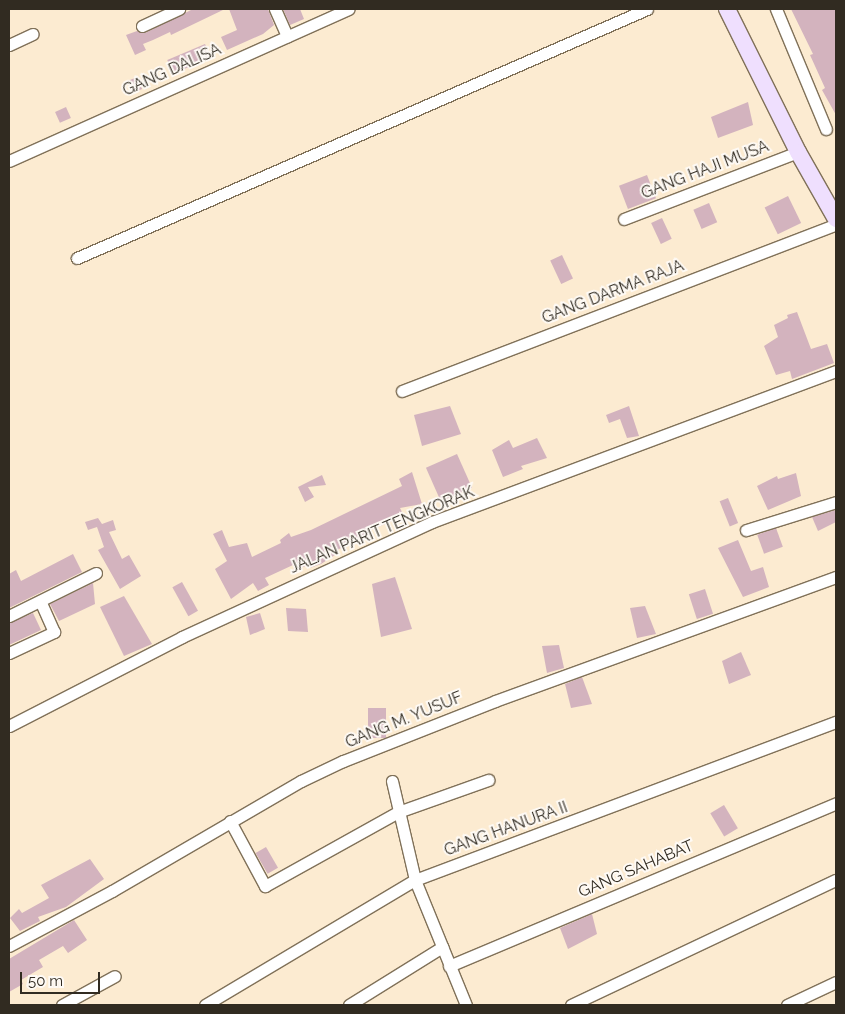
<!DOCTYPE html>
<style>
body{margin:0}
#map{position:relative;width:845px;height:1014px;overflow:hidden;background:#fcebd1;font-family:Raleway,sans-serif}
div>[style]{position:absolute}
.building>*{inset:0;background:#d3b3be;transform-origin:0 0}
.roads{filter:drop-shadow(1px 0 #807159) drop-shadow(-1px 0 #807159) drop-shadow(0 1px #807159) drop-shadow(0 -1px #807159)}
.minor>*{height:11px;margin:-5.5px;padding:0 5.5px;transform-origin:5.5px;border-radius:5.5px;background:#fff}
.secondary>*{height:16px;margin:-8px;padding:0 8px;transform-origin:8px;border-radius:8px;background:#efdffe}
span{translate:-50% -50%;white-space:nowrap;text-align:center;line-height:1.15;-webkit-text-stroke:4px #fefaf5;paint-order:stroke}
.street-label{font-size:16px;color:#312b21}
.frame{position:absolute;inset:0;border:10px solid #312b21;pointer-events:none}
.scale{position:absolute;left:20px;top:972px;width:80px;height:22px;box-sizing:border-box;border:2px solid #312b21;border-top:0;padding-left:6px;font-size:15px;line-height:18px;white-space:nowrap;color:#312b21;-webkit-text-stroke:4px #fefaf5;paint-order:stroke}
</style>
<div id="map">
<div class="building">
<i style="clip-path:polygon(193px 9px,225px 9px,171px 35px,170px 32px,153px 40px,143px 44px,146px 50px,135px 55px,126px 35px,137px 31px,145px 33px)"></i>
<i style="clip-path:polygon(229px 9px,268px 9px,274px 25px,263px 34px,227px 50px,221px 37px,237px 30px)"></i>
<i style="clip-path:polygon(283px 9px,300px 9px,304px 19px,290px 25px)"></i>
<i style="clip-path:polygon(791px 9px,836px 9px,836px 115px,822px 90px,825px 88px,810px 55px,813px 54px)"></i>
<i style="left:205px;top:44px;width:15px;height:41px;rotate:67deg"></i>
<i style="left:137px;top:77px;width:13px;height:10px;rotate:67deg"></i>
<i style="clip-path:polygon(748px 102px,753px 125px,718px 138px,711px 117px)"></i>
<i style="left:66px;top:107px;width:12px;height:12px;rotate:66deg"></i>
<i style="left:647px;top:175px;width:25px;height:30px;rotate:69deg"></i>
<i style="left:788px;top:196px;width:30px;height:26px;rotate:64deg"></i>
<i style="left:709px;top:203px;width:21px;height:17px;rotate:67deg"></i>
<i style="left:662px;top:218px;width:23px;height:12px;rotate:65deg"></i>
<i style="left:562px;top:255px;width:26px;height:13px;rotate:65deg"></i>
<i style="clip-path:polygon(797px 312px,811px 349px,827px 344px,834px 363px,792px 379px,790px 371px,776px 375px,764px 346px,778px 337px,774px 325px,788px 318px,787px 315px)"></i>
<i style="clip-path:polygon(450px 406px,461px 434px,422px 446px,414px 415px)"></i>
<i style="clip-path:polygon(629px 406px,639px 436px,627px 438px,620px 419px,609px 423px,606px 415px)"></i>
<i style="clip-path:polygon(537px 438px,547px 458px,521px 466px,523px 469px,503px 477px,492px 450px,509px 440px,513px 448px)"></i>
<i style="left:457px;top:454px;width:37px;height:34px;rotate:66deg"></i>
<i style="clip-path:polygon(412px 472px,422px 504px,400px 508px,404px 516px,371px 530px,372px 533px,333px 552px,335px 555px,321px 564px,310px 568px,308px 565px,296px 570px,293px 565px,265px 578px,269px 585px,258px 591px,253px 583px,231px 599px,215px 569px,227px 561px,213px 534px,222px 530px,229px 547px,247px 543px,252px 557px,281px 543px,280px 540px,289px 533px,291px 537px,311px 530px,402px 486px,399px 479px)"></i>
<i style="clip-path:polygon(796px 473px,801px 496px,768px 510px,757px 486px,777px 476px,778px 479px)"></i>
<i style="clip-path:polygon(322px 475px,326px 485px,308px 487px,314px 497px,305px 502px,298px 487px)"></i>
<i style="left:728px;top:498px;width:27px;height:9px;rotate:68deg"></i>
<i style="clip-path:polygon(836px 510px,836px 522px,818px 531px,812px 517px)"></i>
<i style="clip-path:polygon(98px 518px,102px 524px,113px 520px,116px 530px,109px 532px,122px 559px,129px 555px,141px 576px,120px 589px,98px 550px,104px 547px,97px 527px,88px 530px,85px 522px)"></i>
<i style="left:776px;top:528px;width:20px;height:20px;rotate:70deg"></i>
<i style="clip-path:polygon(738px 540px,751px 571px,763px 567px,769px 587px,743px 597px,718px 548px)"></i>
<i style="clip-path:polygon(73px 554px,82px 572px,9px 608px,9px 574px,16px 570px,21px 581px)"></i>
<i style="clip-path:polygon(395px 577px,412px 629px,381px 637px,372px 584px)"></i>
<i style="left:182px;top:582px;width:33px;height:11px;rotate:61deg"></i>
<i style="clip-path:polygon(93px 583px,95px 604px,59px 621px,50px 604px)"></i>
<i style="left:705px;top:589px;width:26px;height:17px;rotate:72deg"></i>
<i style="clip-path:polygon(124px 596px,152px 644px,124px 656px,100px 607px)"></i>
<i style="clip-path:polygon(645px 606px,656px 634px,637px 638px,630px 608px)"></i>
<i style="clip-path:polygon(286px 608px,306px 609px,308px 632px,288px 631px)"></i>
<i style="clip-path:polygon(33px 613px,41px 630px,9px 645px,9px 623px)"></i>
<i style="clip-path:polygon(260px 613px,265px 629px,250px 635px,246px 617px)"></i>
<i style="clip-path:polygon(559px 645px,564px 668px,547px 673px,542px 646px)"></i>
<i style="clip-path:polygon(741px 652px,751px 675px,729px 684px,722px 661px)"></i>
<i style="clip-path:polygon(582px 677px,592px 704px,571px 708px,565px 684px)"></i>
<i style="left:368px;top:708px;width:18px;height:30px"></i>
<i style="left:724px;top:805px;width:27px;height:16px;rotate:59deg"></i>
<i style="left:266px;top:847px;width:24px;height:12px;rotate:60deg"></i>
<i style="clip-path:polygon(90px 859px,104px 879px,66px 907px,38px 917px,40px 921px,20px 931px,10px 918px,19px 909px,22px 913px,49px 898px,41px 885px)"></i>
<i style="clip-path:polygon(592px 914px,597px 934px,568px 949px,560px 928px)"></i>
<i style="clip-path:polygon(74px 920px,87px 940px,68px 953px,63px 946px,39px 960px,43px 967px,21px 980px,23px 984px,9px 992px,9px 959px)"></i>
</div>
<div class="roads">
<div class="minor">
<i style="left:275px;top:9px;width:30px;rotate:66deg"></i>
<i style="left:776px;top:9px;width:130px;rotate:67.4deg"></i>
<i style="left:142px;top:26px;width:41px;rotate:-24.7deg"></i>
<i style="left:9px;top:45px;width:26px;rotate:-25deg"></i>
<i style="left:9px;top:161px;width:372px;rotate:-24.1deg"></i>
<i style="left:624px;top:219px;width:186px;rotate:-21.1deg"></i>
<i style="left:77px;top:258px;width:622px;rotate:-23.6deg"></i>
<i style="left:402px;top:391px;width:465px;rotate:-21deg"></i>
<i style="left:746px;top:530px;width:94px;rotate:-17.3deg"></i>
<i style="left:9px;top:616px;width:97px;rotate:-26.3deg"></i>
<i style="left:9px;top:653px;width:50px;rotate:-25deg"></i>
<i style="left:54px;top:632px;width:34px;rotate:-114deg"></i>
<i style="left:9px;top:726px;width:195px;rotate:-27.2deg"></i>
<i style="left:182px;top:637px;width:275px;rotate:-24.7deg"></i>
<i style="left:432px;top:522px;width:431px;rotate:-20.5deg"></i>
<i style="left:392px;top:781px;width:102px;rotate:76.9deg"></i>
<i style="left:415px;top:880px;width:135px;rotate:67.8deg"></i>
<i style="left:230px;top:821px;width:74px;rotate:61.7deg"></i>
<i style="left:265px;top:886px;width:152px;rotate:-29.1deg"></i>
<i style="left:398px;top:812px;width:96px;rotate:-19.6deg"></i>
<i style="left:9px;top:946px;width:117px;rotate:-28.1deg"></i>
<i style="left:112px;top:891px;width:219px;rotate:-30.2deg"></i>
<i style="left:301px;top:781px;width:47px;rotate:-25.5deg"></i>
<i style="left:343px;top:761px;width:163px;rotate:-21.5deg"></i>
<i style="left:495px;top:701px;width:363px;rotate:-20deg"></i>
<i style="left:449px;top:966px;width:420px;rotate:-22.8deg"></i>
<i style="left:62px;top:1005px;width:60px;rotate:-28.7deg"></i>
<i style="left:205px;top:1005px;width:244px;rotate:-30.8deg"></i>
<i style="left:415px;top:880px;width:450px;rotate:-20.6deg"></i>
<i style="left:349px;top:1005px;width:110px;rotate:-31.9deg"></i>
<i style="left:571px;top:1005px;width:293px;rotate:-25.3deg"></i>
<i style="left:787px;top:1005px;width:54px;rotate:-25.1deg"></i>
</div>
<div class="secondary">
<i style="left:727px;top:9px;width:160px;rotate:63.6deg"></i>
<i style="left:798px;top:152px;width:77px;rotate:60.4deg"></i>
</div>
</div>
<div class="street-label">
<span style="left:172px;top:70px;rotate:-24deg">GANG DALISA</span>
<span style="left:705px;top:170px;rotate:-21deg">GANG HAJI MUSA</span>
<span style="left:613px;top:292px;rotate:-21deg">GANG DARMA RAJA</span>
<span style="left:382px;top:530px;rotate:-23deg">JALAN PARIT TENGKORAK</span>
<span style="left:404px;top:720px;rotate:-22deg">GANG M. YUSUF</span>
<span style="left:506px;top:829px;rotate:-20deg">GANG HANURA II</span>
<span style="left:636px;top:869px;rotate:-23deg">GANG SAHABAT</span>
</div>
<div class="frame"></div>
<div class="scale">50 m</div>
</div>
